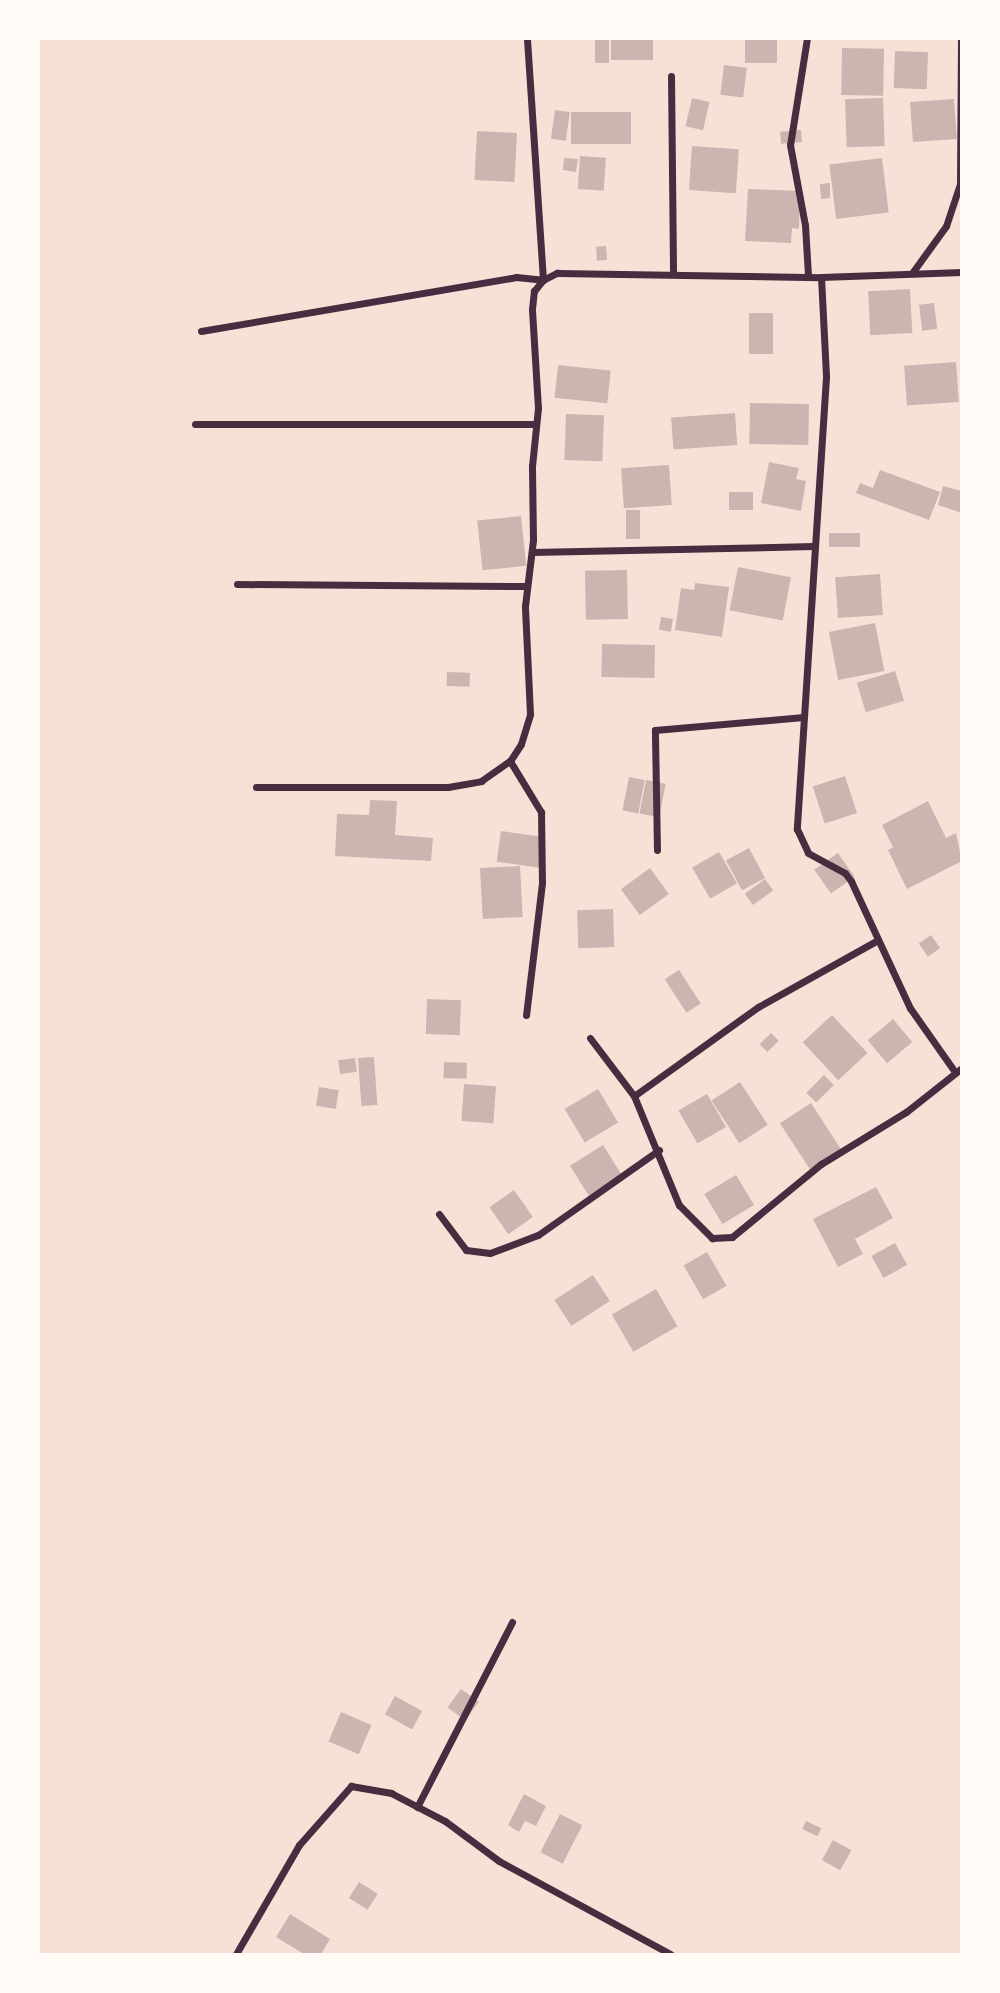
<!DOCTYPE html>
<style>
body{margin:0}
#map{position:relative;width:1000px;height:1993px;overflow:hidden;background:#f7e1d7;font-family:Inter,sans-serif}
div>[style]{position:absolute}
.building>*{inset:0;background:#ccb4b1;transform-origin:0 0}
.minor>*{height:7px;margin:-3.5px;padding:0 3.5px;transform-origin:3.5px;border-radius:3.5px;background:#4a2c40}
span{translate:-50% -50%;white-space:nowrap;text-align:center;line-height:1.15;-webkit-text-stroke:5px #fffaf5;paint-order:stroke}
.frame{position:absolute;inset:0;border:40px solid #fffaf5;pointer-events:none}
</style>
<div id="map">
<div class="building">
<i style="left:611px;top:38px;width:42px;height:22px"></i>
<i style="left:745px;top:38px;width:32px;height:25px"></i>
<i style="left:595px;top:39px;width:14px;height:24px"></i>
<i style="left:842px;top:48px;width:42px;height:47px;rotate:1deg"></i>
<i style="left:895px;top:51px;width:33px;height:37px;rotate:2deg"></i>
<i style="left:724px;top:65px;width:23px;height:30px;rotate:7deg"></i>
<i style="left:692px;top:98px;width:18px;height:29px;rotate:13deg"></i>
<i style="left:883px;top:98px;width:48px;height:38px;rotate:88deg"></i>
<i style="left:954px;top:99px;width:40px;height:44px;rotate:86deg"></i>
<i style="left:555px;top:110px;width:15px;height:29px;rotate:8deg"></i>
<i style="left:571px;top:112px;width:60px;height:32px"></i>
<i style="left:801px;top:130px;width:12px;height:21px;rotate:85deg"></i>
<i style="left:477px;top:131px;width:40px;height:49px;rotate:3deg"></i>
<i style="left:692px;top:146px;width:47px;height:44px;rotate:4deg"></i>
<i style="left:580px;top:156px;width:26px;height:33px;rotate:4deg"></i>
<i style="clip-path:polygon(564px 158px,578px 159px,576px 172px,563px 170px)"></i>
<i style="left:882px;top:158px;width:55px;height:53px;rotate:83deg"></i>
<i style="clip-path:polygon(830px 183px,830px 198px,821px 199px,820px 184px)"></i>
<i style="clip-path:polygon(748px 189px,800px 191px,799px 229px,792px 228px,791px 243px,745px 241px)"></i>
<i style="left:606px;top:246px;width:14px;height:10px;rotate:86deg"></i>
<i style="left:910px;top:289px;width:44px;height:42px;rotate:87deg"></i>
<i style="left:934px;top:303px;width:26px;height:15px;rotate:83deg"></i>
<i style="left:749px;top:313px;width:24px;height:41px"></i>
<i style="left:956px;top:362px;width:40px;height:52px;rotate:86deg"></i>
<i style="left:558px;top:365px;width:53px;height:33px;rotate:6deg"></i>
<i style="left:750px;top:403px;width:59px;height:41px;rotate:1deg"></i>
<i style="left:735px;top:413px;width:32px;height:64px;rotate:86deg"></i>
<i style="left:566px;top:414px;width:38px;height:46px;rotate:2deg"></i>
<i style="clip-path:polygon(769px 462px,799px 468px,796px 479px,806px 481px,801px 511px,761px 503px)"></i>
<i style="left:669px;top:465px;width:40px;height:48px;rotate:86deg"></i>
<i style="clip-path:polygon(880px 470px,940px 492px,929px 520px,856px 493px,860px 483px,873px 488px)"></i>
<i style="clip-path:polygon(943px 486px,962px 491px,962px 513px,938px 505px)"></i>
<i style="left:729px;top:492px;width:24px;height:18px"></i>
<i style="left:626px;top:510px;width:14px;height:29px"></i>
<i style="left:521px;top:516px;width:50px;height:44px;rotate:84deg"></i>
<i style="left:829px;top:533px;width:31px;height:14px"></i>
<i style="left:738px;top:567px;width:54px;height:44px;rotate:11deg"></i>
<i style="left:627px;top:570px;width:49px;height:42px;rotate:89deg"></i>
<i style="left:880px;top:574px;width:41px;height:45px;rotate:86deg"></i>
<i style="clip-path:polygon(695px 583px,729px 587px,722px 637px,675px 630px,681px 588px,694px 590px)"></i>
<i style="left:661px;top:617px;width:12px;height:13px;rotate:9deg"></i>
<i style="left:875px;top:623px;width:49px;height:47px;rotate:79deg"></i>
<i style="left:602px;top:644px;width:53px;height:33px;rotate:1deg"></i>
<i style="left:895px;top:671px;width:31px;height:40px;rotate:73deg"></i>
<i style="left:447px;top:672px;width:23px;height:14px;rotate:2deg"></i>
<i style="left:845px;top:776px;width:39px;height:34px;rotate:72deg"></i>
<i style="left:629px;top:777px;width:16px;height:34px;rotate:11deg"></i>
<i style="left:646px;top:780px;width:20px;height:34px;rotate:11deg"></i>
<i style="clip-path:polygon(370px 800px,397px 801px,395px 835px,433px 838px,431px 861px,335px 856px,337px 814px,369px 815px)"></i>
<i style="clip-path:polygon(928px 801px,946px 838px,956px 833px,962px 861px,907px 889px,888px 850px,893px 847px,882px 825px)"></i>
<i style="left:501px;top:831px;width:43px;height:31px;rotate:8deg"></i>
<i style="left:749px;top:848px;width:34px;height:26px;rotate:62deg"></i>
<i style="left:719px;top:852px;width:36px;height:31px;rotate:60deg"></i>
<i style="left:838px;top:853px;width:29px;height:29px;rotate:55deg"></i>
<i style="left:520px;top:866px;width:51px;height:40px;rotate:87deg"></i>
<i style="left:650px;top:868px;width:32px;height:36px;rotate:54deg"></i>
<i style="left:765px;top:879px;width:14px;height:25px;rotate:54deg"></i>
<i style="left:613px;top:909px;width:38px;height:36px;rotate:88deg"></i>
<i style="left:931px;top:935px;width:16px;height:15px;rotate:55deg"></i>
<i style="left:679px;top:970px;width:40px;height:17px;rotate:57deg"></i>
<i style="left:427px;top:999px;width:34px;height:35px;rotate:2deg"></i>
<i style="left:832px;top:1015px;width:52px;height:40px;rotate:47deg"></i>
<i style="left:893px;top:1019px;width:30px;height:33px;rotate:50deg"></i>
<i style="left:771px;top:1033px;width:11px;height:16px;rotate:45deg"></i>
<i style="left:374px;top:1057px;width:48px;height:16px;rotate:86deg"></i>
<i style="left:355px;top:1058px;width:14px;height:17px;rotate:82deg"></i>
<i style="left:444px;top:1062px;width:23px;height:16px;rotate:2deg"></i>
<i style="left:824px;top:1075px;width:14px;height:25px;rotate:45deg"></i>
<i style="left:740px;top:1082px;width:51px;height:34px;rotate:57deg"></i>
<i style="left:464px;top:1084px;width:32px;height:37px;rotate:4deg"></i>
<i style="left:319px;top:1087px;width:20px;height:19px;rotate:9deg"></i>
<i style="left:598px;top:1089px;width:39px;height:39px;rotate:59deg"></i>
<i style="left:707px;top:1094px;width:38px;height:33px;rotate:60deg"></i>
<i style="left:811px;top:1103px;width:55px;height:37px;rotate:57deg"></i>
<i style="left:603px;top:1145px;width:40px;height:39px;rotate:58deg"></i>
<i style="left:736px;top:1175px;width:35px;height:37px;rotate:59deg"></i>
<i style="clip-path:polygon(876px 1187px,893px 1218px,855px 1239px,863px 1254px,838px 1267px,813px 1219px)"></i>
<i style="left:514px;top:1190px;width:33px;height:30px;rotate:55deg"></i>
<i style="left:895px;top:1243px;width:25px;height:27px;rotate:61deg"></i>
<i style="left:707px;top:1252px;width:39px;height:27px;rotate:60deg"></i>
<i style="left:593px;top:1275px;width:31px;height:46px;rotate:57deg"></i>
<i style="left:656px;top:1289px;width:43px;height:51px;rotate:60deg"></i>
<i style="left:461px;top:1689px;width:22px;height:23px;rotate:36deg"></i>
<i style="left:395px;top:1696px;width:31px;height:21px;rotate:29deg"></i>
<i style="left:341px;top:1712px;width:33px;height:32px;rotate:23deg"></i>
<i style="clip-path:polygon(524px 1794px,546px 1806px,536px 1826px,525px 1821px,519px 1832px,508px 1825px)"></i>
<i style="left:560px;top:1814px;width:25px;height:43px;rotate:27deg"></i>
<i style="left:806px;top:1821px;width:17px;height:9px;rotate:25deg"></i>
<i style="left:833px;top:1840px;width:21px;height:23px;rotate:29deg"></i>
<i style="left:359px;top:1882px;width:22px;height:19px;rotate:32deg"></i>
<i style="clip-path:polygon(290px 1914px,330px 1939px,321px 1954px,304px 1954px,276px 1937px)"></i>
</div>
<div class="minor">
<i style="left:807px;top:38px;width:108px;rotate:99deg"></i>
<i style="left:790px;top:145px;width:81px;rotate:79.4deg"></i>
<i style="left:805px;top:225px;width:51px;rotate:86.6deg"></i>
<i style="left:671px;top:76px;width:198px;rotate:89.4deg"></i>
<i style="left:912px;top:273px;width:58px;rotate:-54.1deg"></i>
<i style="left:946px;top:226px;width:44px;rotate:-71.6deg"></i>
<i style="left:960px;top:184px;width:146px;rotate:-89.6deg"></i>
<i style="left:821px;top:277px;width:100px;rotate:87.1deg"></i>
<i style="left:826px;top:377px;width:453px;rotate:93.7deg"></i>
<i style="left:797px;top:829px;width:26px;rotate:65deg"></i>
<i style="left:808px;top:853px;width:42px;rotate:28.4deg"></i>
<i style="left:845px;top:873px;width:10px;rotate:53deg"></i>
<i style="left:851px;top:881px;width:140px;rotate:65.1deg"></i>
<i style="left:910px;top:1008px;width:78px;rotate:54.9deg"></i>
<i style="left:201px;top:331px;width:320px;rotate:-9.7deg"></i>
<i style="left:516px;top:277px;width:27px;rotate:6deg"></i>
<i style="left:543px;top:280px;width:243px;rotate:-93.8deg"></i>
<i style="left:195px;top:424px;width:341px"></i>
<i style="left:532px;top:552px;width:282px;rotate:-1.2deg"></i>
<i style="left:237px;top:584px;width:290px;rotate:0.4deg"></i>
<i style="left:510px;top:761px;width:60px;rotate:58.7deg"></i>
<i style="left:541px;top:812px;width:71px;rotate:89.2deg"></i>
<i style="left:542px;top:883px;width:133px;rotate:96.9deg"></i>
<i style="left:256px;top:787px;width:192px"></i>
<i style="left:448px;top:787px;width:34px;rotate:-10deg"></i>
<i style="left:481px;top:781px;width:35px;rotate:-35deg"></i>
<i style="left:510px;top:761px;width:20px;rotate:-57deg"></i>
<i style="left:521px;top:744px;width:31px;rotate:-73deg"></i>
<i style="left:530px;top:714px;width:108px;rotate:-92.7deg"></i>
<i style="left:525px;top:606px;width:66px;rotate:-83.1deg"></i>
<i style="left:533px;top:540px;width:74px;rotate:-90.8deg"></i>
<i style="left:532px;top:466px;width:58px;rotate:-84.1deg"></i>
<i style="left:538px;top:408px;width:99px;rotate:-93.5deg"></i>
<i style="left:532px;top:309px;width:18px;rotate:-84deg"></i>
<i style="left:534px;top:291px;width:14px;rotate:-51deg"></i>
<i style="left:543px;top:280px;width:16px;rotate:-27deg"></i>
<i style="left:557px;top:273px;width:264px;rotate:0.9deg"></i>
<i style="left:821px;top:277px;width:141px;rotate:-2deg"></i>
<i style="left:657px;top:850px;width:120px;rotate:-91deg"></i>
<i style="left:655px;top:730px;width:149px;rotate:-5deg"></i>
<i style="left:590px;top:1038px;width:73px;rotate:52.8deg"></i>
<i style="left:634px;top:1096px;width:118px;rotate:67.6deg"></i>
<i style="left:679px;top:1205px;width:47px;rotate:45deg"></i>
<i style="left:712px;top:1238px;width:20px;rotate:-3deg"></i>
<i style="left:732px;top:1237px;width:115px;rotate:-39.4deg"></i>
<i style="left:821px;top:1164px;width:100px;rotate:-31.5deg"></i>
<i style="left:906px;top:1112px;width:71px;rotate:-38.2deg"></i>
<i style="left:634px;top:1096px;width:153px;rotate:-35.7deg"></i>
<i style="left:758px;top:1007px;width:135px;rotate:-29.2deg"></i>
<i style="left:439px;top:1214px;width:45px;rotate:53.1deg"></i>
<i style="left:466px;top:1250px;width:24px;rotate:7deg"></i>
<i style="left:490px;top:1253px;width:51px;rotate:-20.6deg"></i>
<i style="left:538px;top:1235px;width:148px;rotate:-35.1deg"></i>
<i style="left:417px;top:1807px;width:208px;rotate:-62.8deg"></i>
<i style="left:236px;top:1954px;width:126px;rotate:-60deg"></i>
<i style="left:299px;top:1845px;width:79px;rotate:-48.6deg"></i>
<i style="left:351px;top:1786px;width:41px;rotate:9.9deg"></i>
<i style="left:391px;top:1793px;width:61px;rotate:27.4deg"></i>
<i style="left:445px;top:1821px;width:67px;rotate:36.5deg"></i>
<i style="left:499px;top:1861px;width:195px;rotate:28.5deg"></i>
</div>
<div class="frame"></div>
</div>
